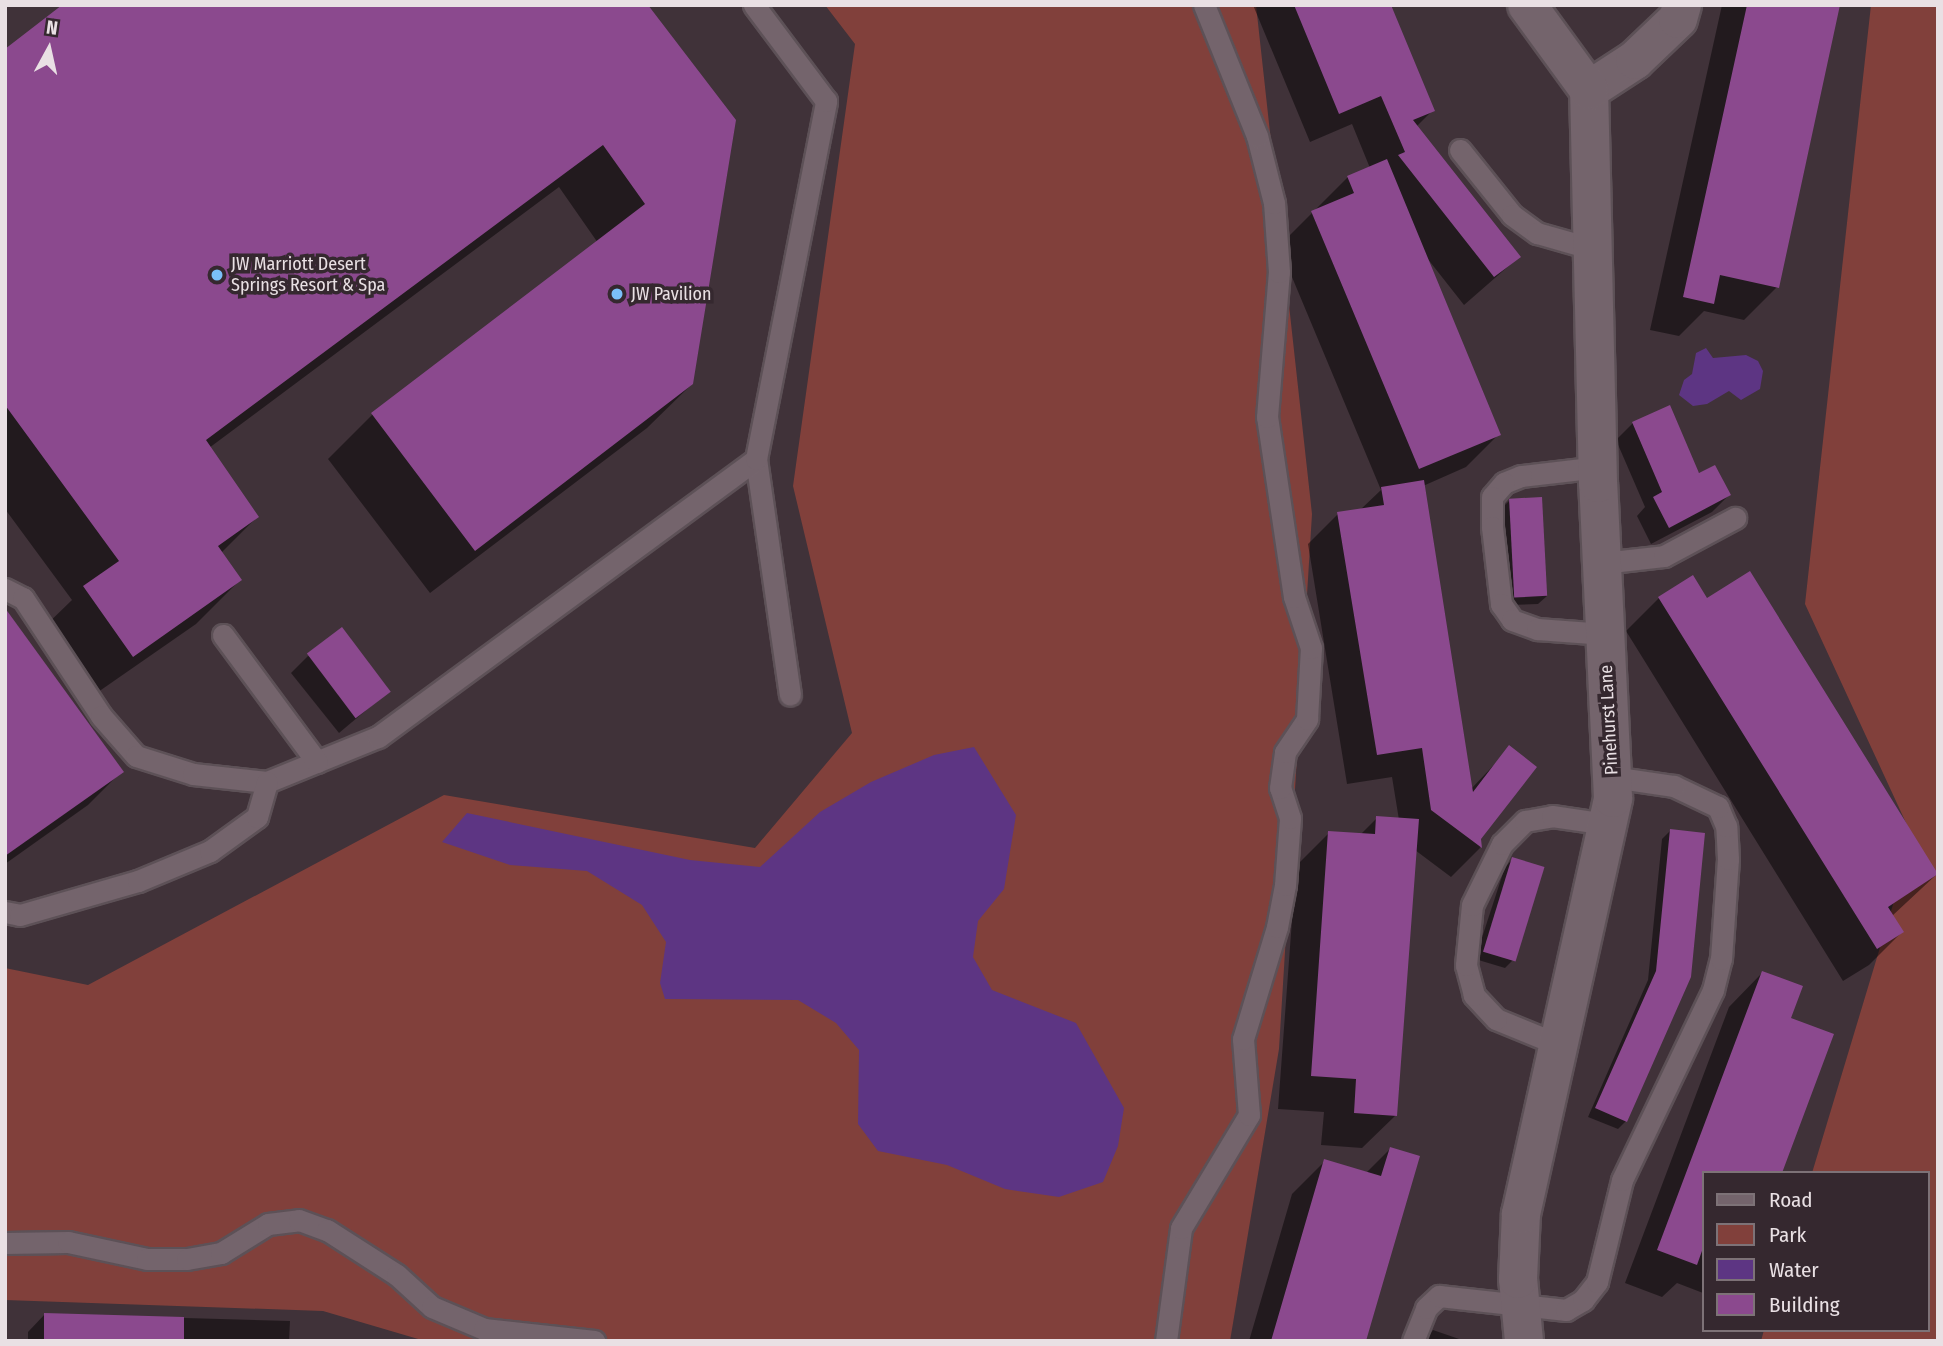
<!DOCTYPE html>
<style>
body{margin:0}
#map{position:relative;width:1943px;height:1346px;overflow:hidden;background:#403239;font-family:"Fira Sans Condensed",sans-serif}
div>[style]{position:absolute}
.green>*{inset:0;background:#81403b}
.water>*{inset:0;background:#5d3583}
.shadow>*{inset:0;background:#0007}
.building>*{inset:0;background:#8b498e;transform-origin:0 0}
.roads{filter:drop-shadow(2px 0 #5d5157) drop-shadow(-2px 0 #5d5157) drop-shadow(0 2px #5d5157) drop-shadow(0 -2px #5d5157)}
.service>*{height:21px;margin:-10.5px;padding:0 10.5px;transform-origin:10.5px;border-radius:10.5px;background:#74646c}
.minor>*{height:38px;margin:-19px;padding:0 19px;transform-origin:19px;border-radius:19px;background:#74646c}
.dots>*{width:19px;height:19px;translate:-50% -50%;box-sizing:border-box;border:4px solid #35282f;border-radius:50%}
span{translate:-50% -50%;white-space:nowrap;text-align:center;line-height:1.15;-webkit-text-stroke:7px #35282f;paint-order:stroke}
.poi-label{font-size:18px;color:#e9e0e4}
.left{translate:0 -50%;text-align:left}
.street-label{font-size:18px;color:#e9e0e4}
.frame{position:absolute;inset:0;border:7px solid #e9e0e4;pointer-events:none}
.legend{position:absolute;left:1702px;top:1171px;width:228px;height:161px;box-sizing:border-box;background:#35282f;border:2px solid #7d7277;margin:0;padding:9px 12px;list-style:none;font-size:21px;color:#e9e0e4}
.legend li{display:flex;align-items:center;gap:14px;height:35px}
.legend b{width:35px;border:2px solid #7d7277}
.north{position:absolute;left:14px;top:14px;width:70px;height:70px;-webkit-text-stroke:5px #35282f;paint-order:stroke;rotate:8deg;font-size:19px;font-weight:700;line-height:28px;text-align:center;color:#e9e0e4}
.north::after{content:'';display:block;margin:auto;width:24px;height:32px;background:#e9e0e4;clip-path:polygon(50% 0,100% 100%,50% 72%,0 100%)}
</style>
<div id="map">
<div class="green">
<i style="clip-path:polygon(825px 5px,1256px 5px,1312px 514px,1279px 1049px,1230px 1341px,425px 1341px,323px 1311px,5px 1300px,5px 968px,88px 985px,444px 795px,755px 848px,852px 733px,793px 486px,855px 44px)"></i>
<i style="clip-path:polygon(1871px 5px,1938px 5px,1938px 1341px,1761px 1341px,1764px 1330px,1927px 1330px,1927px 1173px,1812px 1173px,1913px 838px,1805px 604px)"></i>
</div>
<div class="water">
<i style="clip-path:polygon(1706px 348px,1713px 358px,1746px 355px,1758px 361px,1763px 371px,1760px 389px,1741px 400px,1729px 391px,1707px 404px,1693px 406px,1679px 395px,1684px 380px,1692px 374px,1696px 353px)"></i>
<i style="clip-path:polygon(974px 747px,1016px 815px,1004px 889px,978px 921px,973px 957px,992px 990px,1076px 1023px,1124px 1108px,1118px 1146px,1103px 1182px,1059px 1197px,1005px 1189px,947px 1165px,878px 1151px,858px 1124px,859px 1050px,836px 1023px,798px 1000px,665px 999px,660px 983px,666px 942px,642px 905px,587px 871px,510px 865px,442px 842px,467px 813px,690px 860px,760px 867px,820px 812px,871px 782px,934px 755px)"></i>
</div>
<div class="shadow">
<i style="clip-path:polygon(646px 5px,692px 384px,647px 428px,430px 593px,328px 459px,372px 415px,598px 243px,559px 187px,209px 448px,257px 517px,221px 553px,240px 580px,196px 624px,88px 699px,40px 631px,72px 600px,5px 509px,5px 51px)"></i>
<i style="clip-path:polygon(1253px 5px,1389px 5px,1433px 110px,1416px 127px,1519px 257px,1464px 305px,1427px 258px,1499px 434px,1466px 467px,1423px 486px,1471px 789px,1510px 748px,1479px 839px,1480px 848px,1451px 877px,1415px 850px,1396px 1115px,1362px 1148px,1321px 1145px,1324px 1112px,1278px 1109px,1296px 866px,1329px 833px,1360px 835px,1377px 818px,1399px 820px,1392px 777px,1347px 784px,1308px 544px,1338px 514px,1360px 510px,1381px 490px,1279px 246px,1348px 177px,1370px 168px,1352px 124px,1310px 142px)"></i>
<i style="clip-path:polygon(1722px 5px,1838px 5px,1777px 287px,1744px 320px,1704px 311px,1679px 336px,1650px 330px)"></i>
<i style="clip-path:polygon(1633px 423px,1729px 495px,1712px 512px,1651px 544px,1637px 516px,1645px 507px,1616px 440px)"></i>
<i style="clip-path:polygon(1509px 501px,1547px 596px,1538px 604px,1507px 605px,1501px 509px)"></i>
<i style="clip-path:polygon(1749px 574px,1936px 875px,1892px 916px,1902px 932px,1869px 965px,1843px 981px,1626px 631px,1659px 598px,1706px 600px)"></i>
<i style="clip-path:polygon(5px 611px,121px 772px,88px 805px,5px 864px)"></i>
<i style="clip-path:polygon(308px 656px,389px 691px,339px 733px,291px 673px)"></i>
<i style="clip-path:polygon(1670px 831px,1703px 834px,1626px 1121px,1618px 1129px,1588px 1117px,1648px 980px,1662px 839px)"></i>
<i style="clip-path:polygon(1513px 859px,1513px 960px,1505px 968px,1475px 959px,1505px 867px)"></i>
<i style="clip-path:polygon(1762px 973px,1789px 1019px,1703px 1173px,1703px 1293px,1677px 1283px,1662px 1297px,1625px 1283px,1729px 1007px)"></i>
<i style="clip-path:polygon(1390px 1149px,1364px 1341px,1249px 1341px,1292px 1194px,1325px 1161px,1366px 1173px)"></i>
<i style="clip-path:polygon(45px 1314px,290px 1321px,289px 1341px,28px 1341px,28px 1332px)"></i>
<i style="clip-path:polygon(1433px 1330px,1462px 1340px,1461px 1341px,1424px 1341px)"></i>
</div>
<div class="building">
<i style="clip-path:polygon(62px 5px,648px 5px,736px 120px,693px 384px,475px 551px,371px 413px,645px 204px,603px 145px,206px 440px,259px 517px,218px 546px,242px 580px,133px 657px,83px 586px,119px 561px,5px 405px,5px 49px)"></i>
<i style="clip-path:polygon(1294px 5px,1391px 5px,1435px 111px,1413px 120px,1521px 257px,1494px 277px,1398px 155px,1405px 152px,1381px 96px,1339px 114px)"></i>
<i style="clip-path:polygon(1747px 5px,1840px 5px,1779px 288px,1720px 275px,1714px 304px,1683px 297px)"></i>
<i style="clip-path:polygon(1387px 159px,1501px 435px,1419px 469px,1311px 211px,1354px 193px,1347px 176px)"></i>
<i style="clip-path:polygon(1670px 405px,1699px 473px,1715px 465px,1731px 495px,1669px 528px,1653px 497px,1662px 492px,1632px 422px)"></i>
<i style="clip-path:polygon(1424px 480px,1473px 792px,1509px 745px,1537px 767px,1481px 839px,1482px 848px,1431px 810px,1422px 748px,1377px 755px,1337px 512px,1384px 505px,1381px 487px)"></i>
<i style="left:1542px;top:497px;width:99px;height:33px;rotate:87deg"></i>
<i style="clip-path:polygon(1750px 571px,1938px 874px,1888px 907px,1904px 932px,1877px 949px,1658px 597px,1693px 575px,1707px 598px)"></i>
<i style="clip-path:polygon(5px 608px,124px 772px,5px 856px)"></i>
<i style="left:342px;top:627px;width:81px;height:44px;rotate:53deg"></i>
<i style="clip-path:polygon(1376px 816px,1419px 819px,1397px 1116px,1354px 1113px,1356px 1079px,1311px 1076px,1328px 831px,1375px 834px)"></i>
<i style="clip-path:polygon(1670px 829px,1705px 833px,1691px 977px,1627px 1122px,1595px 1108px,1656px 971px)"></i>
<i style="left:1512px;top:857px;width:34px;height:99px;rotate:17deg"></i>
<i style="clip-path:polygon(1762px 971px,1803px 986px,1791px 1018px,1834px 1034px,1782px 1173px,1703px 1173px,1703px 1248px,1697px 1265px,1657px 1250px)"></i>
<i style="clip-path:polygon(1390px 1147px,1420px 1156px,1366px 1341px,1271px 1341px,1324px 1159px,1381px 1176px)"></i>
<i style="clip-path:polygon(44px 1313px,184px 1317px,184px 1341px,44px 1341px)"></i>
</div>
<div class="roads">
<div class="service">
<i style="left:1460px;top:150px;width:83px;rotate:51.3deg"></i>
<i style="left:1512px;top:215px;width:31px;rotate:36deg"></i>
<i style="left:1537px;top:233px;width:58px;rotate:15.9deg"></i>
<i style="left:756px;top:459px;width:238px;rotate:81.8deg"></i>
<i style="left:1599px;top:467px;width:79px;rotate:173.4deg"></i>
<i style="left:1521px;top:476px;width:18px;rotate:158deg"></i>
<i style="left:1504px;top:483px;width:18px;rotate:131deg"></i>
<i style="left:1492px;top:497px;width:30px;rotate:90deg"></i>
<i style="left:1492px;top:527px;width:78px;rotate:83.3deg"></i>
<i style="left:1501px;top:604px;width:19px;rotate:55deg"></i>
<i style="left:1512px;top:620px;width:27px;rotate:20deg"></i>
<i style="left:1537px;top:629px;width:68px;rotate:4.2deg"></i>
<i style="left:1602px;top:563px;width:62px;rotate:-6.4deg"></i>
<i style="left:1664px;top:556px;width:81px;rotate:-28.2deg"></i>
<i style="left:5px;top:589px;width:20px;rotate:27deg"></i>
<i style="left:23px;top:598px;width:141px;rotate:56.5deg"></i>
<i style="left:101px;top:716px;width:53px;rotate:48.8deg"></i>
<i style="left:136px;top:756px;width:60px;rotate:17.5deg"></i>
<i style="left:193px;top:774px;width:74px;rotate:6.2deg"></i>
<i style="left:267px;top:782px;width:120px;rotate:-22.1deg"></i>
<i style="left:378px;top:737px;width:469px;rotate:-36.3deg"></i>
<i style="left:756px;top:459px;width:365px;rotate:-78.9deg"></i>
<i style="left:826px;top:101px;width:120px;rotate:-126.9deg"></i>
<i style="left:223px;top:635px;width:158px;rotate:53.5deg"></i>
<i style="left:5px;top:912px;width:15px;rotate:11deg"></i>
<i style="left:20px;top:915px;width:123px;rotate:-16.1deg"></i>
<i style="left:138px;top:881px;width:78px;rotate:-22.6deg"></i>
<i style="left:210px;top:851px;width:58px;rotate:-35.9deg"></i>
<i style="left:257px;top:817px;width:36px;rotate:-74deg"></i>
<i style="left:1557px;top:1044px;width:66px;rotate:-157.7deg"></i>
<i style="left:1496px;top:1019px;width:33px;rotate:-133deg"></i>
<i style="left:1474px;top:995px;width:31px;rotate:-105deg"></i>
<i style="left:1466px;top:965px;width:60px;rotate:-84.3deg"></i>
<i style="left:1472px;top:905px;width:68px;rotate:-63.8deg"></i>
<i style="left:1502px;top:844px;width:33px;rotate:-45deg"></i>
<i style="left:1525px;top:821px;width:27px;rotate:-10deg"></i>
<i style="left:1552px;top:816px;width:56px;rotate:8.3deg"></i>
<i style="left:5px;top:1243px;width:63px;rotate:-0.9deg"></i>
<i style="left:68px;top:1242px;width:81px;rotate:12.1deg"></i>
<i style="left:147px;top:1259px;width:40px"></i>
<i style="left:187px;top:1259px;width:35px;rotate:-10deg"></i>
<i style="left:221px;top:1253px;width:55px;rotate:-31.7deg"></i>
<i style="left:268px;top:1224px;width:31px;rotate:-7deg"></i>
<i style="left:299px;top:1220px;width:30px;rotate:20deg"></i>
<i style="left:327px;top:1230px;width:83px;rotate:32.7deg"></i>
<i style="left:397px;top:1275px;width:47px;rotate:42.4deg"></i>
<i style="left:432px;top:1307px;width:56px;rotate:22.9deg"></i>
<i style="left:484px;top:1329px;width:111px;rotate:6.2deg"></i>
<i style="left:1166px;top:1341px;width:114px;rotate:-82.4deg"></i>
<i style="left:1181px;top:1228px;width:132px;rotate:-59deg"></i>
<i style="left:1249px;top:1115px;width:76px;rotate:-94.5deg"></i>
<i style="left:1243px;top:1039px;width:117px;rotate:-73.1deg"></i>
<i style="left:1277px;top:927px;width:43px;rotate:-79.2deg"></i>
<i style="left:1285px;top:885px;width:67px;rotate:-85.7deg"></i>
<i style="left:1290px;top:818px;width:32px;rotate:-108deg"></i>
<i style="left:1280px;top:788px;width:36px;rotate:-82deg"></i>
<i style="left:1285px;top:752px;width:40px;rotate:-56deg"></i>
<i style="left:1307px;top:719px;width:71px;rotate:-86.8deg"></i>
<i style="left:1311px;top:648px;width:54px;rotate:-108.4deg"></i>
<i style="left:1294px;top:597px;width:182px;rotate:-98.5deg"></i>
<i style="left:1267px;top:417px;width:145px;rotate:-85.3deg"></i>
<i style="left:1279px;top:272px;width:69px;rotate:-94.1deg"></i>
<i style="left:1274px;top:203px;width:69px;rotate:-104.2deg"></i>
<i style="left:1257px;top:136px;width:141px;rotate:-112deg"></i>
<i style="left:1413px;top:1341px;width:35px;rotate:-68deg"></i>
<i style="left:1426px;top:1308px;width:18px;rotate:-43deg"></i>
<i style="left:1439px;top:1296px;width:128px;rotate:6.3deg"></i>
<i style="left:1566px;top:1310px;width:20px;rotate:-30deg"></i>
<i style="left:1583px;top:1300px;width:23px;rotate:-52deg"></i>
<i style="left:1597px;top:1282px;width:105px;rotate:-76.2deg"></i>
<i style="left:1622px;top:1180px;width:211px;rotate:-64.4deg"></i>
<i style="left:1713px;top:990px;width:32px;rotate:-76deg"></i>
<i style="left:1721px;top:959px;width:100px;rotate:-86deg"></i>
<i style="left:1728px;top:859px;width:33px;rotate:-93deg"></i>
<i style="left:1726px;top:826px;width:21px;rotate:-113deg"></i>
<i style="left:1718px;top:807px;width:49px;rotate:-154.5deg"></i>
<i style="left:1674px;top:786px;width:63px;rotate:-171.7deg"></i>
</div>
<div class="minor">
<i style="left:1589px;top:90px;width:55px;rotate:-33.1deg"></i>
<i style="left:1635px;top:60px;width:59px;rotate:-43.6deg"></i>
<i style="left:1678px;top:19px;width:15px;rotate:-74deg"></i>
<i style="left:1524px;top:1341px;width:62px;rotate:-95.5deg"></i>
<i style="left:1518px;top:1279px;width:65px;rotate:-87.4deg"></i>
<i style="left:1521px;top:1214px;width:426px;rotate:-77.5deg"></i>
<i style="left:1613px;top:798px;width:315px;rotate:-92.7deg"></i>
<i style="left:1598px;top:483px;width:393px;rotate:-91.3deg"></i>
<i style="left:1589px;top:90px;width:105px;rotate:-126.1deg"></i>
</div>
</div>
<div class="dots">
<i style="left:217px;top:275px;background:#7abff8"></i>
<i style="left:617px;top:294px;background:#7abff8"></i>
</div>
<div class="poi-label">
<span class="left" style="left:231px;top:275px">JW Marriott Desert<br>Springs Resort &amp; Spa</span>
<span class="left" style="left:631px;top:294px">JW Pavilion</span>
</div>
<div class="street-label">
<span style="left:1609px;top:720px;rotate:-93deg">Pinehurst Lane</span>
</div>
<div class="frame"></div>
<ul class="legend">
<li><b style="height:9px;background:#74646c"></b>Road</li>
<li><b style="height:19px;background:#81403b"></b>Park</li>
<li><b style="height:19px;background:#5d3583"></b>Water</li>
<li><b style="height:19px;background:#8b498e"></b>Building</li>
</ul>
<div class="north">N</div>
</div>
